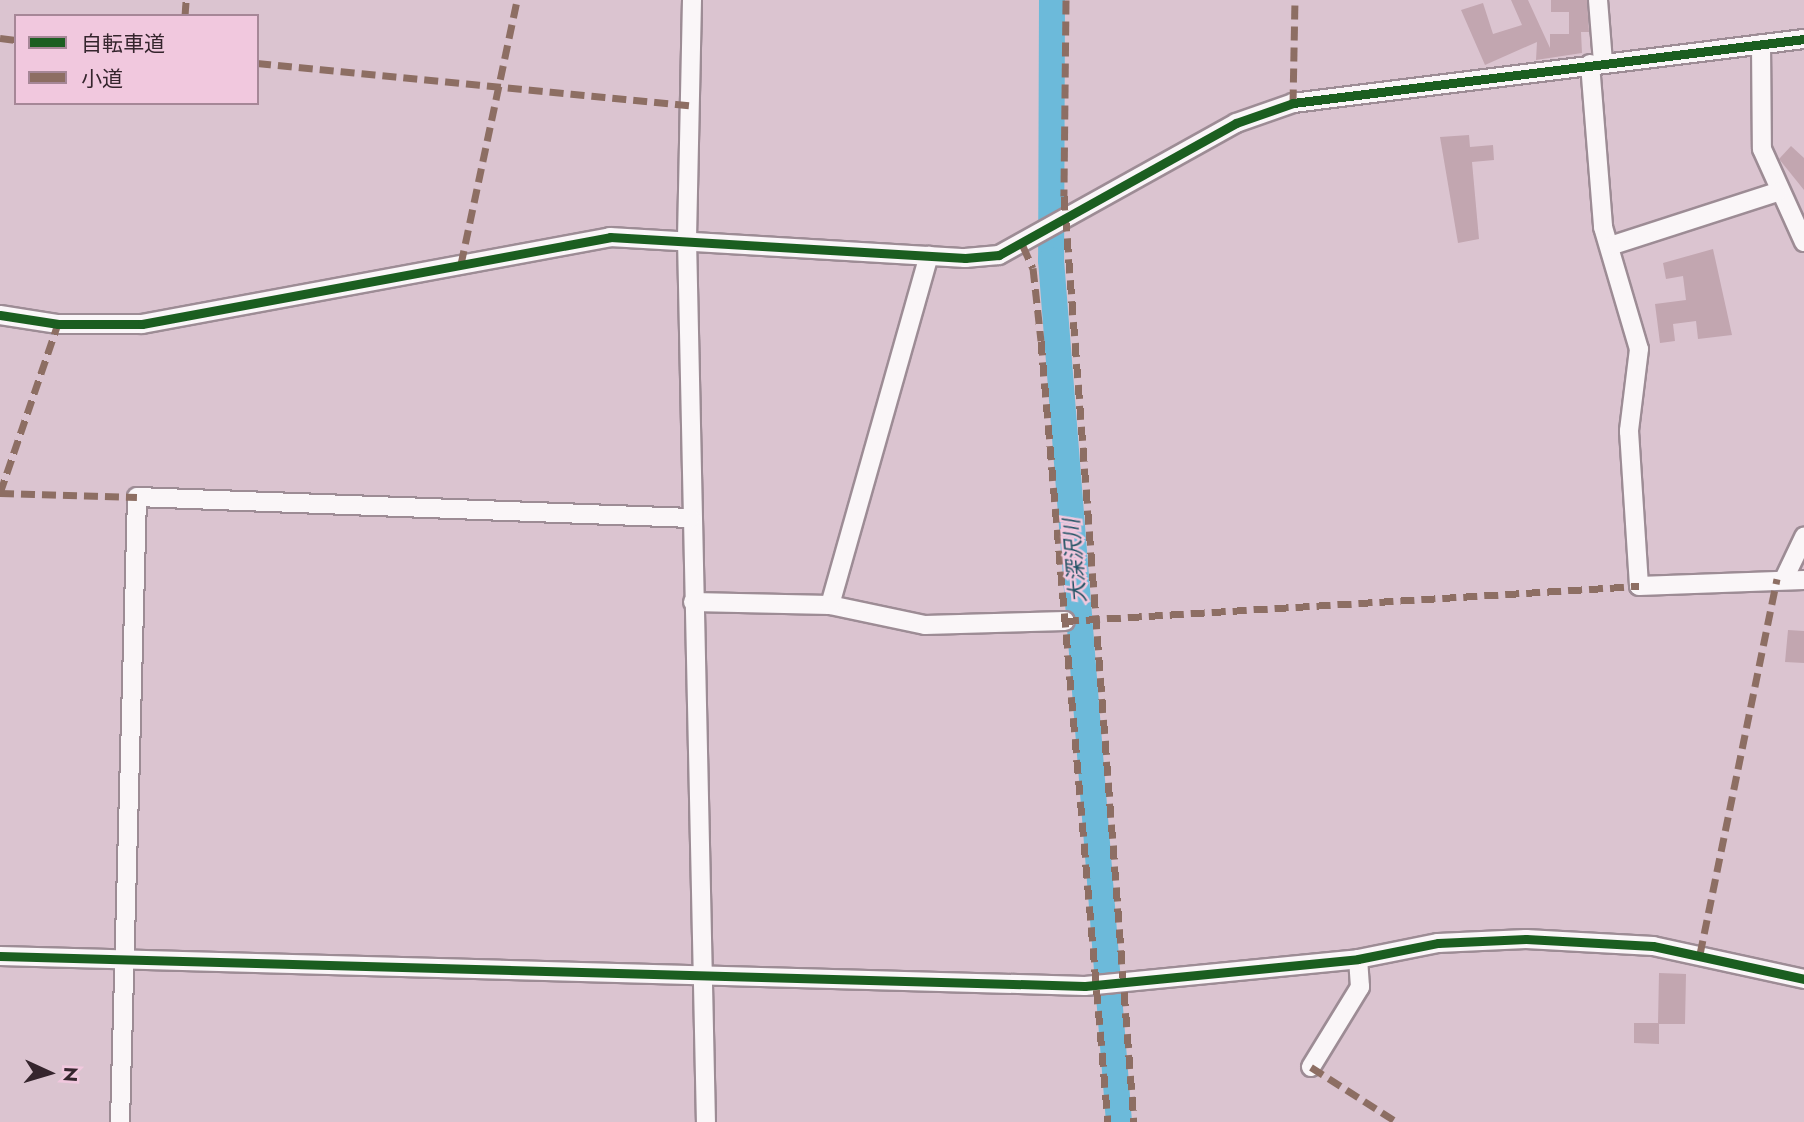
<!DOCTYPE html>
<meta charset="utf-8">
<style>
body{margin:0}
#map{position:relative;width:1804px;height:1122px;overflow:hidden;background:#dbc4d0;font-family:Jost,"Noto Sans JP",sans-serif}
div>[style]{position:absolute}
.river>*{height:26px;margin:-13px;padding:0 13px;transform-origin:13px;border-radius:13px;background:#6cbada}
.building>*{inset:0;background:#c2a6b0}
.roads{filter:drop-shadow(2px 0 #9d8c95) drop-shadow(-2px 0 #9d8c95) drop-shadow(0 2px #9d8c95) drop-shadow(0 -2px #9d8c95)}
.minor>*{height:18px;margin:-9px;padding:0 9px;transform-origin:9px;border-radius:9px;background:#faf6f8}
.quiet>*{height:7px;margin-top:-3.5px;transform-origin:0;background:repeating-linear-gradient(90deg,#8d6e63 0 14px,transparent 0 21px)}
.cycleway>*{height:9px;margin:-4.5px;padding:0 4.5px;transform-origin:4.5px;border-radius:4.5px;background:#1b5e20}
span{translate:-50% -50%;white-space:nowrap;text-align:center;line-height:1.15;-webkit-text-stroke:5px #f1c8de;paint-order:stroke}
.water-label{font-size:21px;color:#225365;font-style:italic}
.legend{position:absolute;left:14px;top:14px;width:245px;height:91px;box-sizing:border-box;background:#f1c8de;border:2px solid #a68797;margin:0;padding:9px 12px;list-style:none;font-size:21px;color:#35252d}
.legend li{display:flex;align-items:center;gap:14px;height:35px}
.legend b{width:35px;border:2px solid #a68797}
.north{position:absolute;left:14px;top:1038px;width:70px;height:70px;-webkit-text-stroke:5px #f1c8de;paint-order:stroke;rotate:94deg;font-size:19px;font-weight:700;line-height:28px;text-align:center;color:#35252d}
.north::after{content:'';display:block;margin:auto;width:24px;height:32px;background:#35252d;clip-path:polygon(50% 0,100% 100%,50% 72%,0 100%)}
</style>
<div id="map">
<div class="river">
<i style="left:1052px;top:0;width:260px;rotate:90.2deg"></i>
<i style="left:1051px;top:260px;width:865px;rotate:85.49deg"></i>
</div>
<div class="building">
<i style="clip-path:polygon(1511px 0,1528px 0,1550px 48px,1550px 34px,1569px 34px,1569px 12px,1551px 12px,1551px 0,1587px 0,1589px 32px,1581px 32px,1582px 53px,1536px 60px,1537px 42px,1485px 65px,1461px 10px,1483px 3px,1493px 34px,1522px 25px)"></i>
<i style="clip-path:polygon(1469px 135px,1470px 147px,1493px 145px,1494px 160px,1472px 162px,1479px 239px,1458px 243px,1440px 137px)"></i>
<i style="clip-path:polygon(1791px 146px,1804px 158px,1804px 190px,1779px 159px)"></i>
<i style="clip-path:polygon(1713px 249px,1732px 335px,1698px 339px,1696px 321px,1673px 324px,1675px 341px,1660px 343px,1655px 304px,1686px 300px,1683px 276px,1666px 279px,1663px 263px)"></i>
<i style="clip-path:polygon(1788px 630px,1804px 631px,1804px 663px,1785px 662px)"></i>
<i style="clip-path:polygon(1659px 973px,1686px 974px,1685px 1024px,1659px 1024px,1659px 1044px,1634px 1043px,1634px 1023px,1658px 1023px)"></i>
</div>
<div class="roads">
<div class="minor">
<i style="left:692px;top:0;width:239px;rotate:91.2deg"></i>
<i style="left:687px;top:239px;width:883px;rotate:88.77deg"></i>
<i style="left:1598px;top:0;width:62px;rotate:85.4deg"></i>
<i style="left:1761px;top:44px;width:105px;rotate:89.5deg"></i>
<i style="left:1762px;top:149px;width:102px;rotate:65.7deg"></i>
<i style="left:1590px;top:64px;width:164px;rotate:85.4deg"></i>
<i style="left:1603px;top:227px;width:127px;rotate:73.6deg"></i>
<i style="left:1639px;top:349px;width:83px;rotate:97deg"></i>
<i style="left:1629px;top:431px;width:155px;rotate:86.3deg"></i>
<i style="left:1639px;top:586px;width:165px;rotate:-2.1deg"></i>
<i style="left:1610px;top:246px;width:176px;rotate:-17.9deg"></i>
<i style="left:0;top:315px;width:59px;rotate:8.8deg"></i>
<i style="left:58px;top:324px;width:84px"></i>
<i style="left:142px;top:324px;width:476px;rotate:-10.5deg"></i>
<i style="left:610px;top:237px;width:356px;rotate:3.4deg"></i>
<i style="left:965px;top:258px;width:34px;rotate:-5deg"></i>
<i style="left:999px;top:255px;width:271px;rotate:-29.1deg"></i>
<i style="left:1236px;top:123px;width:60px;rotate:-19.3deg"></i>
<i style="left:1293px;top:103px;width:515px;rotate:-7.14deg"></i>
<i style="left:1784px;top:579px;width:47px;rotate:-64.5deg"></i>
<i style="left:693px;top:602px;width:137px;rotate:1.3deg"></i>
<i style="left:830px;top:605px;width:97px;rotate:11.9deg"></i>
<i style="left:925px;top:625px;width:140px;rotate:-1.6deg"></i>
<i style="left:830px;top:605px;width:363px;rotate:-74.2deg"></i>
<i style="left:0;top:956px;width:1085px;rotate:1.58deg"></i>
<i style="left:1085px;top:986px;width:274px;rotate:-5.6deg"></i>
<i style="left:1358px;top:959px;width:82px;rotate:-11.3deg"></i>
<i style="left:1438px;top:943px;width:88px;rotate:-2.6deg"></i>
<i style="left:1526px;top:939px;width:127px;rotate:3.2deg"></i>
<i style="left:1653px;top:946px;width:155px;rotate:12.3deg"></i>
<i style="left:1311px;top:1067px;width:94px;rotate:-58.5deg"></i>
<i style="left:1360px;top:987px;width:28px;rotate:-94deg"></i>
<i style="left:120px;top:1122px;width:625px;rotate:-88.44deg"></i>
<i style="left:137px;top:497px;width:554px;rotate:2.17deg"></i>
</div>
</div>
<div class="quiet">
<i style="left:1066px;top:0;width:196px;rotate:90.6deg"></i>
<i style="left:1064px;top:196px;width:929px;rotate:85.68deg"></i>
<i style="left:185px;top:16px;width:16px;rotate:-86deg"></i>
<i style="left:0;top:38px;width:16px;rotate:7deg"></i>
<i style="left:257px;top:63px;width:434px;rotate:5.6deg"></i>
<i style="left:1293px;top:103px;width:103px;rotate:-88.9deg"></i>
<i style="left:1023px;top:246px;width:24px;rotate:66deg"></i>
<i style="left:1033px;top:268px;width:73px;rotate:83.7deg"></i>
<i style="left:1041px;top:341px;width:784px;rotate:85.1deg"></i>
<i style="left:461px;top:264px;width:270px;rotate:-78deg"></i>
<i style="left:0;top:493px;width:179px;rotate:-71.1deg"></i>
<i style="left:0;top:493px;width:137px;rotate:1.7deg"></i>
<i style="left:1065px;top:621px;width:575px;rotate:-3.49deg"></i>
<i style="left:1700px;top:954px;width:383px;rotate:-78.4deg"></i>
<i style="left:1311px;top:1067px;width:102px;rotate:32.6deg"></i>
</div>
<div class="cycleway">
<i style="left:0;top:315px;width:59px;rotate:8.8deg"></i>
<i style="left:58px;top:324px;width:84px"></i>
<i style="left:142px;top:324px;width:476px;rotate:-10.5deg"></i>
<i style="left:610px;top:237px;width:356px;rotate:3.4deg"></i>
<i style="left:965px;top:258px;width:34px;rotate:-5deg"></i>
<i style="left:999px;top:255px;width:271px;rotate:-29.1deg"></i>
<i style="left:1236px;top:123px;width:60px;rotate:-19.3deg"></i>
<i style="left:1293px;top:103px;width:515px;rotate:-7.14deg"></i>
<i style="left:0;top:956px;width:1085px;rotate:1.58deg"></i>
<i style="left:1085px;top:986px;width:274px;rotate:-5.6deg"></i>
<i style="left:1358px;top:959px;width:82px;rotate:-11.3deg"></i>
<i style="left:1438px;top:943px;width:88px;rotate:-2.6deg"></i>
<i style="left:1526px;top:939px;width:127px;rotate:3.2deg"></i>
<i style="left:1653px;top:946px;width:155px;rotate:12.3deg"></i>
</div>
<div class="water-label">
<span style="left:1075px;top:561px;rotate:-95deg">大深沢川</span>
</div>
<ul class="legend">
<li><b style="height:9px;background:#1b5e20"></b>自転車道</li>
<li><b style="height:9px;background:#8d6e63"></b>小道</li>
</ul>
<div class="north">N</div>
</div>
